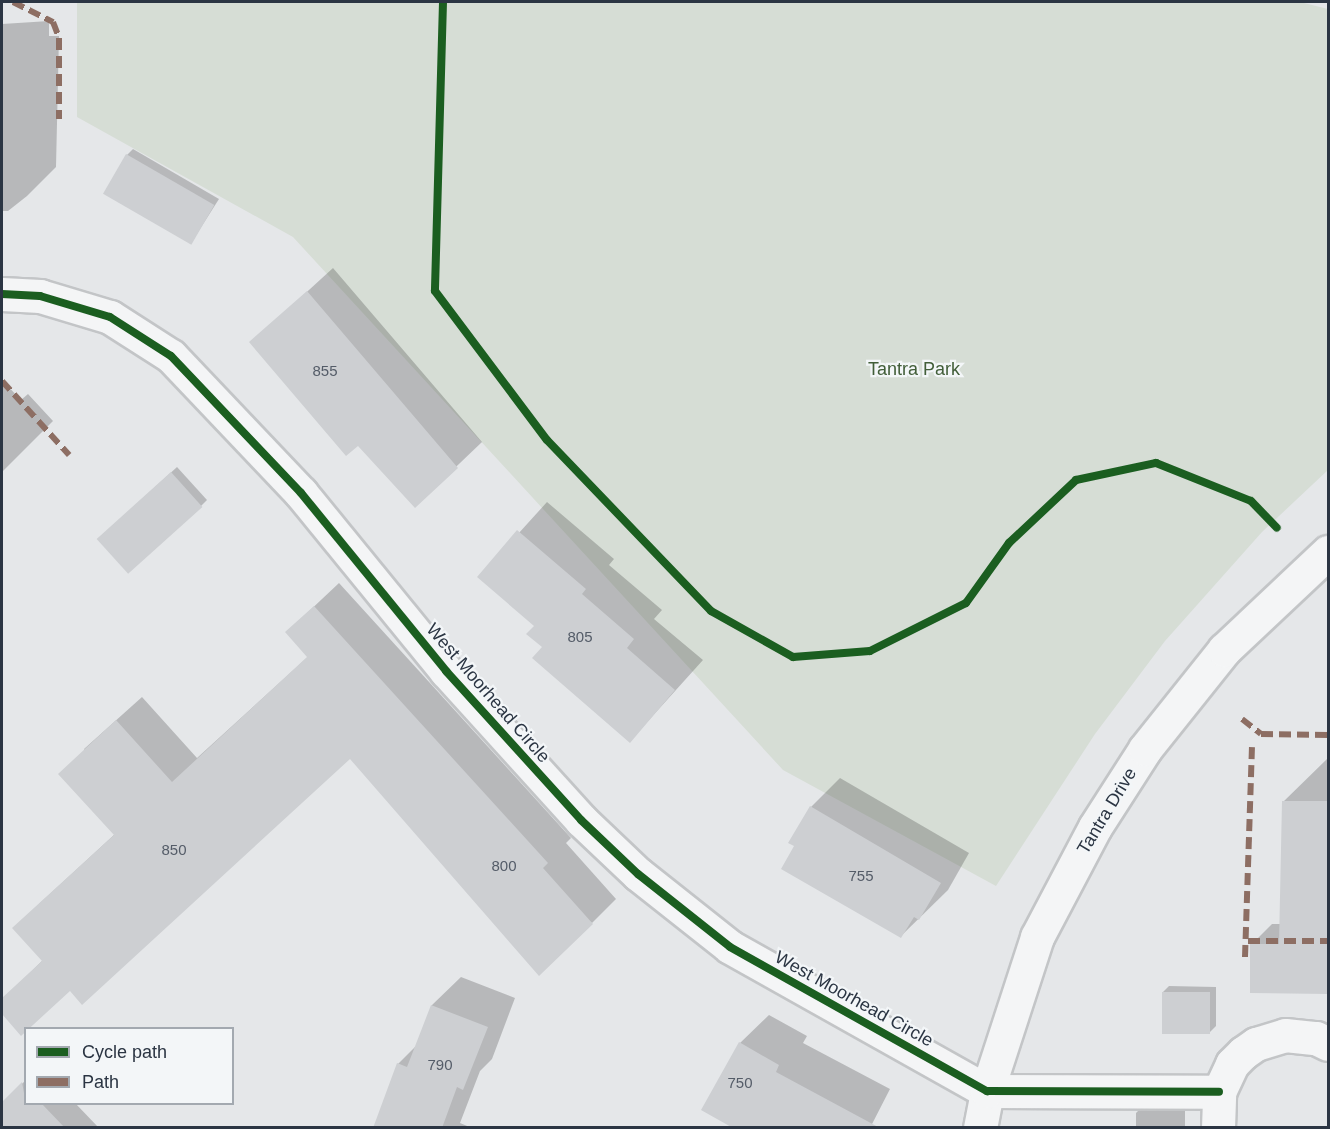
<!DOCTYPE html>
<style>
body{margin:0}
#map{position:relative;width:1330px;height:1129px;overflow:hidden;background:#e5e7e9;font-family:Arial,sans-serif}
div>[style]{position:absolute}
.green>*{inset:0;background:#d6ddd5}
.shadow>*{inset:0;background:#0003}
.building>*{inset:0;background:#cdcfd2;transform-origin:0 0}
.roads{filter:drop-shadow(2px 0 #c3c5c7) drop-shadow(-2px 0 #c3c5c7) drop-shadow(0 2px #c3c5c7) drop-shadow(0 -2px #c3c5c7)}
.street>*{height:33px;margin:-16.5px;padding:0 16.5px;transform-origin:16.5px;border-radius:16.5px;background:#f4f5f6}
.quiet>*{height:6px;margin-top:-3px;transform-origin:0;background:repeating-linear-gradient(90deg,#8d6e63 0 12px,transparent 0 18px)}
.cycleway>*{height:8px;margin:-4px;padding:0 4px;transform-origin:4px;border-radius:4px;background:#1b5e20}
span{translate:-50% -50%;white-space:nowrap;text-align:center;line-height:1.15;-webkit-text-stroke:4.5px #f3f6f8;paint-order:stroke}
.number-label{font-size:15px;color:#545c68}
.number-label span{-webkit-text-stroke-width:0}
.park-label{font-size:18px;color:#425e39}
.street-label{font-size:18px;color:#2b3543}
.frame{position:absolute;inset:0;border:3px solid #2b3543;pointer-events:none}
.legend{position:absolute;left:24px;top:1027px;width:210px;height:78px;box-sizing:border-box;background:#f3f6f8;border:2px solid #a3a9b0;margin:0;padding:8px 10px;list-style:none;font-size:18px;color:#2b3543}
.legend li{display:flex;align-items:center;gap:12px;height:30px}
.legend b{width:30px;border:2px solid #a3a9b0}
</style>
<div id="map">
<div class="green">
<i style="clip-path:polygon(77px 2px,1300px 2px,1328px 9px,1328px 470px,1262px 532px,1165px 641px,1095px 734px,996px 886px,783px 770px,293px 237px,77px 117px)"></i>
</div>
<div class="shadow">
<i style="clip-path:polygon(49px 21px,49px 36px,59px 36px,56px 167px,27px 196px,8px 211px,2px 211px,2px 24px)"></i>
<i style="clip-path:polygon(133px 149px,219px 199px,191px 243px,127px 155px)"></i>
<i style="clip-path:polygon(333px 268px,482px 442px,415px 506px,358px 443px,251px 343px)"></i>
<i style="clip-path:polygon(2px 380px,21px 400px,28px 394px,53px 421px,2px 472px)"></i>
<i style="clip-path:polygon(177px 467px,207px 500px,201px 506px,105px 533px)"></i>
<i style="clip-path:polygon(547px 502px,614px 559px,609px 565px,662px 610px,654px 619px,703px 660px,630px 741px,544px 647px,536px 626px,479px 577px)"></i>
<i style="clip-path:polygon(339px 583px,571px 838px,566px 843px,616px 899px,592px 923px,350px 756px,70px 989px,21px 1034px,2px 1012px,2px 1000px,43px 960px,39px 904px,115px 834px,84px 749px,142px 697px,197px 758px,309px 656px,287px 632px)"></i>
<i style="clip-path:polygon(1327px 759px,1328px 759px,1328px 992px,1251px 945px,1272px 924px,1281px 924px,1283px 802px)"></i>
<i style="clip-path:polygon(840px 778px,969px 853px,948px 890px,901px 936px,796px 846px,811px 807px)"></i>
<i style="clip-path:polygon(461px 977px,515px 998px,492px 1059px,480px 1071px,460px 1123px,472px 1128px,374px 1128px,398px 1064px,417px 1045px,432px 1005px)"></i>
<i style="clip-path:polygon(1169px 986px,1216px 987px,1216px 1026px,1210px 1032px,1163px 992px)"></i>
<i style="clip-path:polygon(769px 1015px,807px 1036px,803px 1043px,890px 1089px,870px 1128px,736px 1128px,740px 1043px)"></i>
<i style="clip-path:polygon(26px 1080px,26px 1104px,76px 1104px,99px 1128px,2px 1128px,2px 1103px)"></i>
<i style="clip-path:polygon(1185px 1106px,1185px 1128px,1136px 1128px,1136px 1113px,1142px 1107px)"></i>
</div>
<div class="building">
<i style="left:126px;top:154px;width:102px;height:46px;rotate:30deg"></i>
<i style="clip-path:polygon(307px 291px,458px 468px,415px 508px,358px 446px,346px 456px,249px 342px)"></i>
<i style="left:171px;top:472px;width:47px;height:100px;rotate:48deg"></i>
<i style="clip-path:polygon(517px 530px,586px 589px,582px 594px,634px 639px,627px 648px,675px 690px,630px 743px,532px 658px,542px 647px,526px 634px,534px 626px,477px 577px)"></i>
<i style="clip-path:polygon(314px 606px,548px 863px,543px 868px,593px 924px,539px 976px,350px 759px,82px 1005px,70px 991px,21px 1036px,2px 1014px,2px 998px,42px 961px,12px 928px,114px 835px,58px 774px,116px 720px,172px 782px,307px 657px,285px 632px)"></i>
<i style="clip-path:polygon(1282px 801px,1329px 801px,1329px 994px,1250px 993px,1250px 944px,1279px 944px)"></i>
<i style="clip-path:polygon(810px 806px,941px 883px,919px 920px,914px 917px,901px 938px,781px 869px,794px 846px,788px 843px)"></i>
<i style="left:1162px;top:992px;width:48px;height:42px"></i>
<i style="clip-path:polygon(431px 1005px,488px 1027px,463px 1090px,457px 1087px,442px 1128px,373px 1128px,397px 1063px,407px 1067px)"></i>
<i style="clip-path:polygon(739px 1042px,779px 1065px,776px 1072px,880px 1128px,733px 1128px,701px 1110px)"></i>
<i style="clip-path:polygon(22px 1082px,26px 1104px,42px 1104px,65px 1128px,2px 1128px,2px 1102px)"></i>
</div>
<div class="roads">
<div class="street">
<i style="left:2px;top:294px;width:38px;rotate:3deg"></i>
<i style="left:40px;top:296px;width:73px;rotate:16.7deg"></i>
<i style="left:110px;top:317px;width:72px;rotate:32.6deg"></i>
<i style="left:171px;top:356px;width:189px;rotate:46.5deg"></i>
<i style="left:301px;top:493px;width:230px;rotate:50.8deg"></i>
<i style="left:446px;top:671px;width:201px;rotate:47.8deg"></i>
<i style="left:581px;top:820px;width:79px;rotate:43.5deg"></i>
<i style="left:638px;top:874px;width:117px;rotate:38.4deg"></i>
<i style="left:730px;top:947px;width:295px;rotate:29.3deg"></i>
<i style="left:987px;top:1091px;width:232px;rotate:0.2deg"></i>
<i style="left:980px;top:1128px;width:38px;rotate:-79deg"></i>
<i style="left:987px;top:1091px;width:162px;rotate:-72deg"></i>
<i style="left:1037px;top:937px;width:124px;rotate:-62.2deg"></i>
<i style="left:1095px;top:827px;width:93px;rotate:-57.3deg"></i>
<i style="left:1145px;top:749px;width:127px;rotate:-51.4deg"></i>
<i style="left:1224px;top:650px;width:143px;rotate:-43.3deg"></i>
<i style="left:1218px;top:1128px;width:36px;rotate:-88deg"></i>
<i style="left:1219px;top:1092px;width:31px;rotate:-65deg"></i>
<i style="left:1232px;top:1064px;width:16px;rotate:-45deg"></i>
<i style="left:1243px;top:1053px;width:16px;rotate:-35deg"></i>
<i style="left:1256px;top:1044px;width:30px;rotate:-17deg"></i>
<i style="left:1285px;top:1035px;width:31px;rotate:6deg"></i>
<i style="left:1316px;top:1038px;width:13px;rotate:27deg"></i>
</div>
</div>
<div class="quiet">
<i style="left:13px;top:2px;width:45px;rotate:26.6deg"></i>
<i style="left:53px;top:22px;width:17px;rotate:69deg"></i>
<i style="left:59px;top:38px;width:81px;rotate:90deg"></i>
<i style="left:2px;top:381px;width:100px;rotate:47.8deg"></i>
<i style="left:1242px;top:719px;width:24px;rotate:38deg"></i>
<i style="left:1261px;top:734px;width:67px;rotate:0.9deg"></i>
<i style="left:1248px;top:941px;width:80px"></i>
<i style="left:1245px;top:957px;width:210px;rotate:-88.1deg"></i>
</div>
<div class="cycleway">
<i style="left:443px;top:2px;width:289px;rotate:91.6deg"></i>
<i style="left:435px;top:291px;width:186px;rotate:53.1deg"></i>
<i style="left:547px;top:440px;width:237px;rotate:46.2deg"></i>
<i style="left:711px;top:611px;width:94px;rotate:29.3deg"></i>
<i style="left:793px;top:657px;width:77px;rotate:-4.5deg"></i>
<i style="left:870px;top:651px;width:107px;rotate:-26.6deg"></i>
<i style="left:966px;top:603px;width:74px;rotate:-54.4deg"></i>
<i style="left:1009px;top:543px;width:92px;rotate:-43.2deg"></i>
<i style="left:1076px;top:480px;width:82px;rotate:-12deg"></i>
<i style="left:1156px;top:463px;width:102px;rotate:21.8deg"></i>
<i style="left:1251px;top:501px;width:37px;rotate:46deg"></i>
<i style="left:2px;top:294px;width:38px;rotate:3deg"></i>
<i style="left:40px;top:296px;width:73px;rotate:16.7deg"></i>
<i style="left:110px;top:317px;width:72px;rotate:32.6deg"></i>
<i style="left:171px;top:356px;width:189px;rotate:46.5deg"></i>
<i style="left:301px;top:493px;width:230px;rotate:50.8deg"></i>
<i style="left:446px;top:671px;width:201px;rotate:47.8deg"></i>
<i style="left:581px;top:820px;width:79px;rotate:43.5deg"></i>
<i style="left:638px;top:874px;width:117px;rotate:38.4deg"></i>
<i style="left:730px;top:947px;width:295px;rotate:29.3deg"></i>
<i style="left:987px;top:1091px;width:232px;rotate:0.2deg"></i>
</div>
<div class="number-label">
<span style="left:325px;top:371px">855</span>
<span style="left:580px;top:637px">805</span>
<span style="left:174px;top:850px">850</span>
<span style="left:504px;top:866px">800</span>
<span style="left:861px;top:876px">755</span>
<span style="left:440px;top:1065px">790</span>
<span style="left:740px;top:1083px">750</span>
</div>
<div class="park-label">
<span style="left:914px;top:369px">Tantra Park</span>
</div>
<div class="street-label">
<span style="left:488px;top:693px;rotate:49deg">West Moorhead Circle</span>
<span style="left:1107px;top:811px;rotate:-59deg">Tantra Drive</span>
<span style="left:854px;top:999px;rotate:29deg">West Moorhead Circle</span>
</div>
<div class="frame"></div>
<ul class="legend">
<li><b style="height:8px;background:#1b5e20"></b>Cycle path</li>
<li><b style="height:8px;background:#8d6e63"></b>Path</li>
</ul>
</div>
